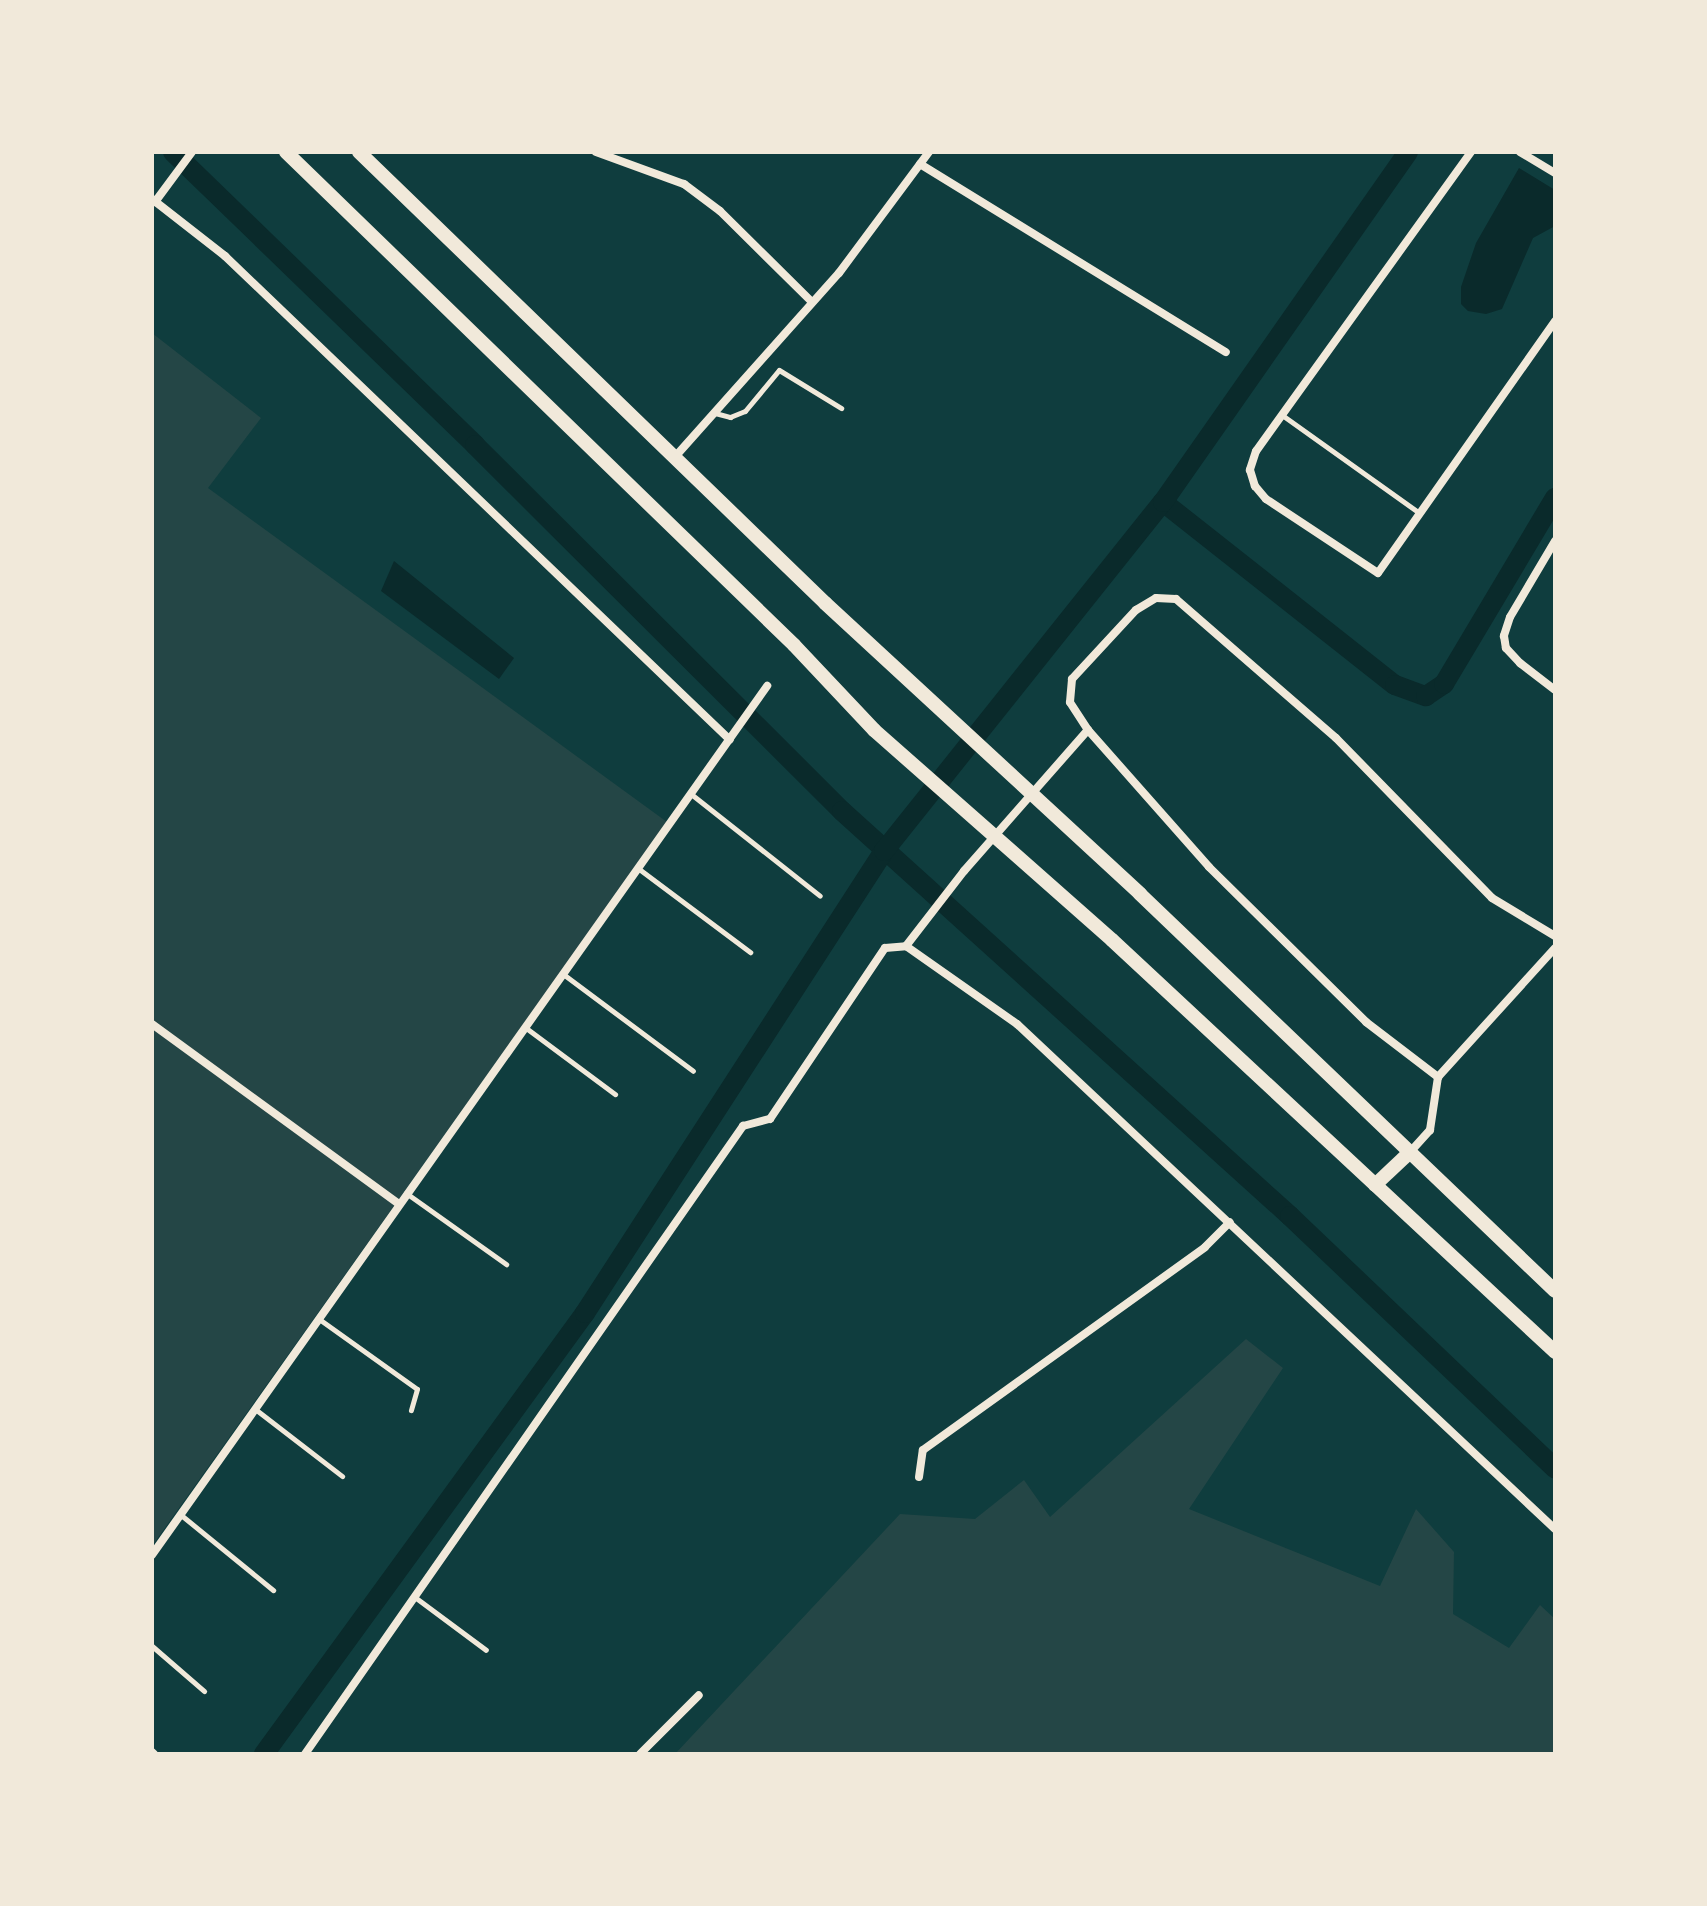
<!DOCTYPE html>
<style>
body{margin:0}
#map{position:relative;width:1707px;height:1906px;overflow:hidden;background:#0f3d3e;font-family:Ubuntu,sans-serif}
div>[style]{position:absolute}
.green>*{inset:0;background:#244646}
.water>*{inset:0;background:#0a2a2b}
.canal>*{height:20px;margin:-10px;padding:0 10px;transform-origin:10px;border-radius:10px;background:#0a2a2b}
.service>*{height:5px;margin:-2.5px;padding:0 2.5px;transform-origin:2.5px;border-radius:2.5px;background:#f1e9da}
.minor>*{height:8px;margin:-4px;padding:0 4px;transform-origin:4px;border-radius:4px;background:#f1e9da}
.secondary>*{height:14px;margin:-7px;padding:0 7px;transform-origin:7px;border-radius:7px;background:#f1e9da}
span{translate:-50% -50%;white-space:nowrap;text-align:center;line-height:1.15;-webkit-text-stroke:6px #f1e9da;paint-order:stroke}
.frame{position:absolute;inset:0;border:154px solid #f1e9da;pointer-events:none}
</style>
<div id="map">
<div class="green">
<i style="clip-path:polygon(152px 333px,261px 418px,208px 488px,667px 822px,152px 1546px)"></i>
<i style="clip-path:polygon(1246px 1339px,1283px 1368px,1189px 1509px,1380px 1586px,1416px 1509px,1454px 1552px,1453px 1614px,1509px 1648px,1540px 1605px,1555px 1619px,1555px 1754px,675px 1754px,900px 1514px,975px 1519px,1024px 1480px,1050px 1517px)"></i>
</div>
<div class="water">
<i style="clip-path:polygon(1519px 168px,1555px 190px,1555px 226px,1533px 238px,1502px 309px,1486px 314px,1468px 311px,1461px 304px,1461px 287px,1476px 243px)"></i>
<i style="clip-path:polygon(394px 561px,514px 658px,499px 679px,381px 591px)"></i>
</div>
<div class="canal">
<i style="left:173px;top:152px;width:421px;rotate:44.1deg"></i>
<i style="left:475px;top:445px;width:518px;rotate:44.92deg"></i>
<i style="left:842px;top:811px;width:604px;rotate:42.11deg"></i>
<i style="left:1290px;top:1216px;width:366px;rotate:43.6deg"></i>
<i style="left:1163px;top:502px;width:295px;rotate:38.3deg"></i>
<i style="left:1395px;top:685px;width:33px;rotate:20deg"></i>
<i style="left:1426px;top:696px;width:22px;rotate:-34deg"></i>
<i style="left:1444px;top:684px;width:217px;rotate:-59.2deg"></i>
<i style="left:264px;top:1754px;width:545px;rotate:-53.95deg"></i>
<i style="left:585px;top:1313px;width:550px;rotate:-57.09deg"></i>
<i style="left:884px;top:851px;width:447px;rotate:-51.4deg"></i>
<i style="left:1163px;top:502px;width:427px;rotate:-55deg"></i>
</div>
<div class="service">
<i style="left:715px;top:413px;width:16px;rotate:15deg"></i>
<i style="left:730px;top:417px;width:16px;rotate:-22deg"></i>
<i style="left:745px;top:411px;width:53px;rotate:-50.3deg"></i>
<i style="left:779px;top:370px;width:73px;rotate:31.5deg"></i>
<i style="left:1282px;top:415px;width:167px;rotate:35.5deg"></i>
<i style="left:691px;top:794px;width:164px;rotate:38.3deg"></i>
<i style="left:639px;top:869px;width:139px;rotate:36.8deg"></i>
<i style="left:563px;top:974px;width:162px;rotate:36.7deg"></i>
<i style="left:526px;top:1028px;width:111px;rotate:36.6deg"></i>
<i style="left:406px;top:1193px;width:123px;rotate:35.4deg"></i>
<i style="left:319px;top:1319px;width:120px;rotate:35.5deg"></i>
<i style="left:417px;top:1389px;width:22px;rotate:106deg"></i>
<i style="left:255px;top:1409px;width:110px;rotate:37.6deg"></i>
<i style="left:181px;top:1515px;width:119px;rotate:39.2deg"></i>
<i style="left:416px;top:1598px;width:87px;rotate:36.6deg"></i>
<i style="left:152px;top:1646px;width:69px;rotate:40.9deg"></i>
</div>
<div class="minor">
<i style="left:596px;top:152px;width:94px;rotate:20deg"></i>
<i style="left:684px;top:184px;width:45px;rotate:36.9deg"></i>
<i style="left:720px;top:211px;width:129px;rotate:44.7deg"></i>
<i style="left:1471px;top:152px;width:368px;rotate:125.7deg"></i>
<i style="left:1256px;top:451px;width:20px;rotate:108deg"></i>
<i style="left:1250px;top:470px;width:17px;rotate:73deg"></i>
<i style="left:1255px;top:486px;width:17px;rotate:50deg"></i>
<i style="left:1266px;top:499px;width:134px;rotate:33.5deg"></i>
<i style="left:1378px;top:573px;width:308px;rotate:-54.9deg"></i>
<i style="left:1520px;top:152px;width:41px;rotate:31deg"></i>
<i style="left:920px;top:164px;width:359px;rotate:31.6deg"></i>
<i style="left:152px;top:199px;width:93px;rotate:38deg"></i>
<i style="left:225px;top:256px;width:699px;rotate:43.78deg"></i>
<i style="left:155px;top:202px;width:62px;rotate:-53.5deg"></i>
<i style="left:674px;top:458px;width:248px;rotate:-48.3deg"></i>
<i style="left:839px;top:273px;width:151px;rotate:-53.4deg"></i>
<i style="left:1555px;top:541px;width:88px;rotate:120.6deg"></i>
<i style="left:1510px;top:617px;width:20px;rotate:108deg"></i>
<i style="left:1504px;top:636px;width:12px;rotate:81deg"></i>
<i style="left:1506px;top:648px;width:21px;rotate:47deg"></i>
<i style="left:1520px;top:663px;width:44px;rotate:37.6deg"></i>
<i style="left:1088px;top:730px;width:33px;rotate:-123deg"></i>
<i style="left:1070px;top:702px;width:23px;rotate:-85deg"></i>
<i style="left:1072px;top:679px;width:94px;rotate:-47.2deg"></i>
<i style="left:1136px;top:610px;width:23px;rotate:-31deg"></i>
<i style="left:1156px;top:598px;width:20px;rotate:3deg"></i>
<i style="left:1176px;top:599px;width:212px;rotate:41deg"></i>
<i style="left:1336px;top:738px;width:223px;rotate:45.7deg"></i>
<i style="left:1492px;top:898px;width:74px;rotate:31.1deg"></i>
<i style="left:906px;top:946px;width:95px;rotate:-52.3deg"></i>
<i style="left:964px;top:871px;width:188px;rotate:-48.7deg"></i>
<i style="left:1088px;top:730px;width:183px;rotate:48.5deg"></i>
<i style="left:1209px;top:867px;width:221px;rotate:44.6deg"></i>
<i style="left:1366px;top:1022px;width:91px;rotate:37.4deg"></i>
<i style="left:1438px;top:1077px;width:54px;rotate:98.6deg"></i>
<i style="left:1430px;top:1130px;width:30px;rotate:132deg"></i>
<i style="left:152px;top:1024px;width:306px;rotate:36.1deg"></i>
<i style="left:1438px;top:1077px;width:174px;rotate:-47.8deg"></i>
<i style="left:919px;top:1477px;width:27px;rotate:-82deg"></i>
<i style="left:923px;top:1450px;width:347px;rotate:-35.7deg"></i>
<i style="left:1205px;top:1247px;width:35px;rotate:-45deg"></i>
<i style="left:152px;top:1555px;width:1065px;rotate:-54.71deg"></i>
<i style="left:152px;top:1752px;width:3px;rotate:45deg"></i>
<i style="left:305px;top:1754px;width:766px;rotate:-55.11deg"></i>
<i style="left:743px;top:1126px;width:28px;rotate:-15deg"></i>
<i style="left:770px;top:1119px;width:206px;rotate:-56.1deg"></i>
<i style="left:885px;top:948px;width:21px;rotate:-5deg"></i>
<i style="left:906px;top:946px;width:136px;rotate:35.1deg"></i>
<i style="left:1017px;top:1024px;width:738px;rotate:43.19deg"></i>
<i style="left:640px;top:1754px;width:83px;rotate:-45deg"></i>
</div>
<div class="secondary">
<i style="left:286px;top:152px;width:708px;rotate:44.14deg"></i>
<i style="left:794px;top:645px;width:117px;rotate:46.7deg"></i>
<i style="left:874px;top:730px;width:317px;rotate:41.4deg"></i>
<i style="left:1112px;top:940px;width:605px;rotate:42.92deg"></i>
<i style="left:359px;top:152px;width:649px;rotate:44.06deg"></i>
<i style="left:825px;top:603px;width:429px;rotate:42.7deg"></i>
<i style="left:1140px;top:894px;width:574px;rotate:43.73deg"></i>
<i style="left:1375px;top:1185px;width:48px;rotate:-43.3deg"></i>
</div>
<div class="frame"></div>
</div>
